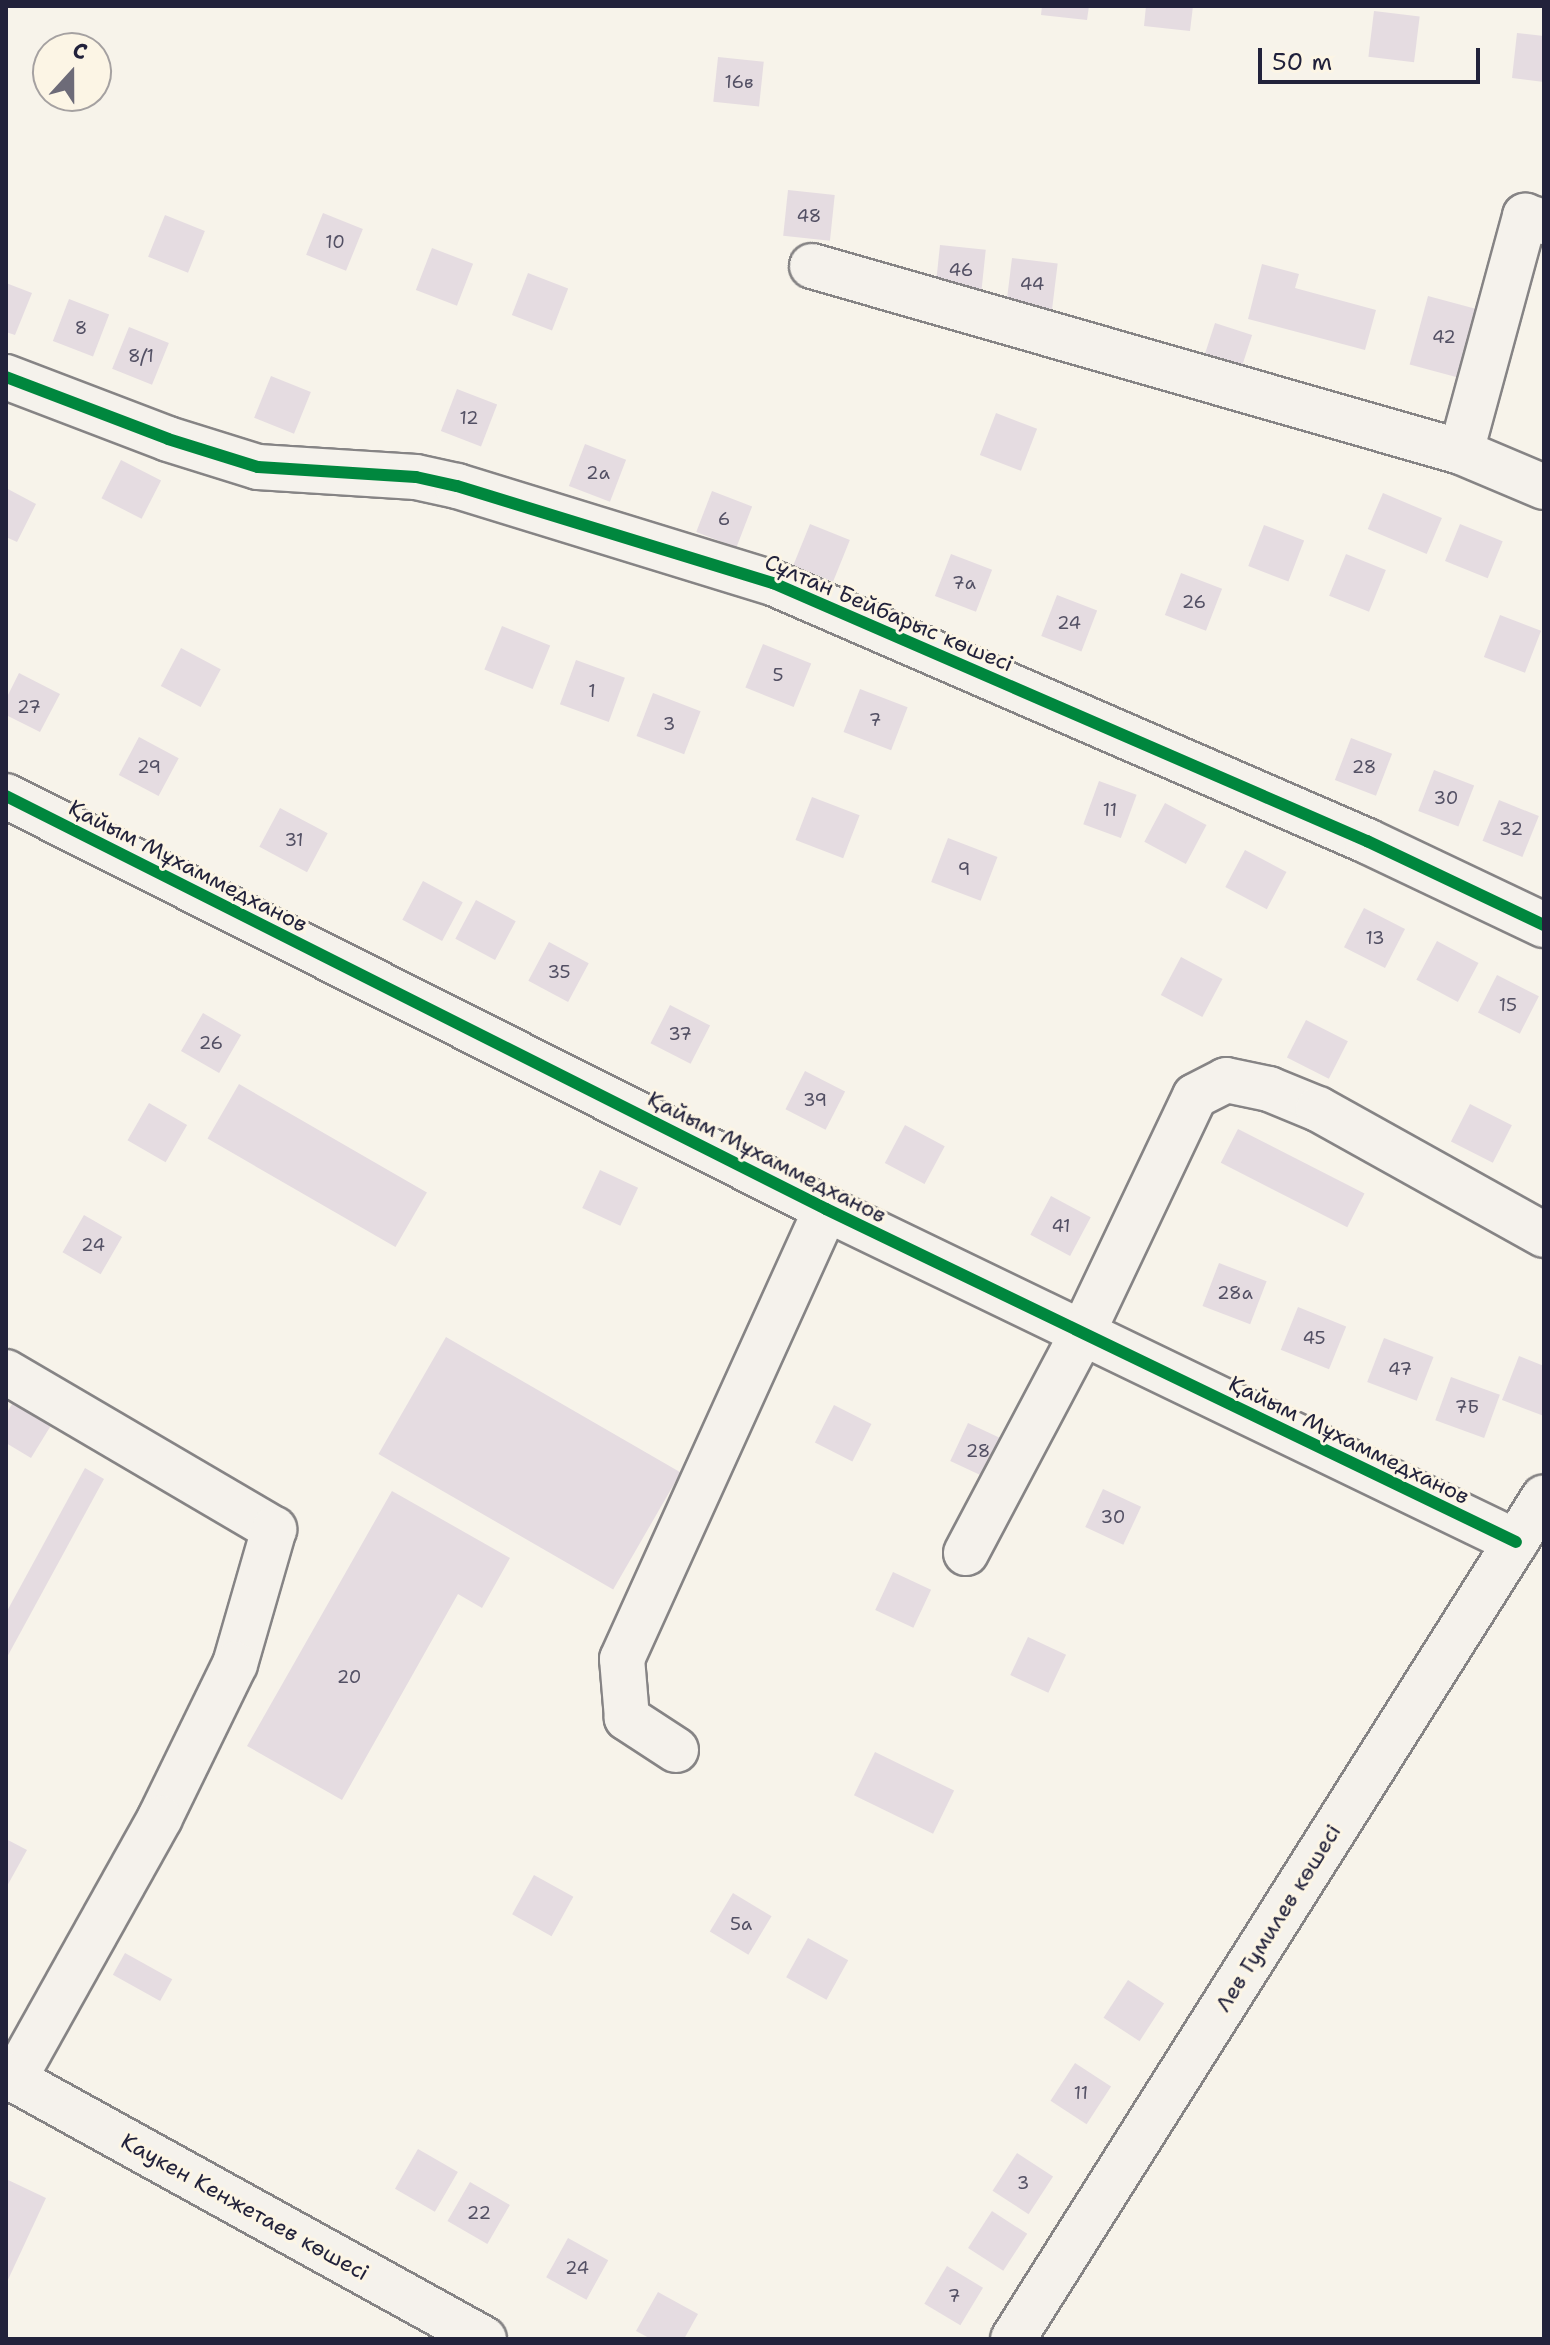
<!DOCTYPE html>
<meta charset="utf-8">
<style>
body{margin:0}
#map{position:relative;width:1550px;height:2345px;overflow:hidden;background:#f7f3ea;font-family:"Shantell Sans",sans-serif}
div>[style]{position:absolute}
.building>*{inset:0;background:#e5dce1;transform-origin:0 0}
.roads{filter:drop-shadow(2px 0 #868485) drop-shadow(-2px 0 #868485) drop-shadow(0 2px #868485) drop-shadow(0 -2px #868485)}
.minor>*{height:44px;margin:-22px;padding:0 22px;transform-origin:22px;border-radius:22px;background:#f5f2ec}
.cycleway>*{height:12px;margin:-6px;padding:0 6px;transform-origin:6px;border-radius:6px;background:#00873e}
span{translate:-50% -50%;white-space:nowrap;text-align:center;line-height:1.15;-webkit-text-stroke:6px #fcf5e5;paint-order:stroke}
.number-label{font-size:18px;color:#535064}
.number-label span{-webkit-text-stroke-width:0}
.street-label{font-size:22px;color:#22223b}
.frame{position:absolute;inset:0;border:8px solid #22223b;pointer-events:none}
.north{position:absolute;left:32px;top:32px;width:80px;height:80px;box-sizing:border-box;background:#fcf5e5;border:2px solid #a5a1a1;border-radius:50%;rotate:21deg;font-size:22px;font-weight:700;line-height:32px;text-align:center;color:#22223b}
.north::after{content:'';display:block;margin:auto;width:28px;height:36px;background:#6d6b78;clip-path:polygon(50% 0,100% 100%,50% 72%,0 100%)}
.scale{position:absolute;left:1258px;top:48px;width:222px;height:36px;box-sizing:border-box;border:4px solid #22223b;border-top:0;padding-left:10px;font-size:24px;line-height:28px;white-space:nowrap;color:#22223b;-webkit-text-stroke:6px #fcf5e5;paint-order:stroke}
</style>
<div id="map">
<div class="building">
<i style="clip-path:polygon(1042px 6px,1089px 6px,1087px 20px,1041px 15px)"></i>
<i style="clip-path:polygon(1146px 6px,1193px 6px,1190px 31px,1144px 26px)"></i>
<i style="left:1374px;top:11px;width:46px;height:46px;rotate:7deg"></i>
<i style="clip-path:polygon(1517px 33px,1544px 36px,1544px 82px,1512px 78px)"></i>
<i style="left:718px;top:57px;width:46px;height:45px;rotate:6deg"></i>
<i style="left:788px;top:190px;width:47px;height:46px;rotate:6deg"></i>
<i style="left:323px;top:213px;width:43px;height:45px;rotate:22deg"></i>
<i style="left:165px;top:215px;width:43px;height:45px;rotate:22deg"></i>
<i style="left:940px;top:245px;width:46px;height:45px;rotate:6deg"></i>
<i style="left:432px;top:248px;width:44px;height:45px;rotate:21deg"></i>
<i style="left:1012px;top:258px;width:46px;height:46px;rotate:7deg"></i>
<i style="clip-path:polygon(1262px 264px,1299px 274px,1295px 288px,1376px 310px,1365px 350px,1248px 319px)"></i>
<i style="left:528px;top:273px;width:43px;height:45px;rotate:21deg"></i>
<i style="clip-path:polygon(6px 283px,32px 293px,15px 335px,6px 332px)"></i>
<i style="left:1428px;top:296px;width:51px;height:71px;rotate:15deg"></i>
<i style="left:69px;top:299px;width:43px;height:45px;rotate:21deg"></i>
<i style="left:1215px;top:323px;width:39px;height:34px;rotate:18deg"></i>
<i style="left:129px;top:327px;width:43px;height:45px;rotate:22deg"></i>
<i style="left:271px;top:376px;width:43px;height:45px;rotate:22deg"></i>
<i style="left:457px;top:389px;width:43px;height:45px;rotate:21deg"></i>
<i style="left:996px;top:413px;width:44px;height:45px;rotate:21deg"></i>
<i style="left:585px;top:444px;width:44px;height:45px;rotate:21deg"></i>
<i style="left:121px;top:460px;width:45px;height:43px;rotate:27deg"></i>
<i style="clip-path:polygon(6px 488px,36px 504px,17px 542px,6px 537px)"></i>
<i style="left:712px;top:491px;width:43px;height:44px;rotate:21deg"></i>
<i style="left:1383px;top:493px;width:64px;height:39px;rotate:23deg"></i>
<i style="left:810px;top:524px;width:43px;height:45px;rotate:22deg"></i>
<i style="left:1460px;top:524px;width:46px;height:40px;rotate:22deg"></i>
<i style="left:1264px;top:525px;width:43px;height:44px;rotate:21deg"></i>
<i style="left:951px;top:554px;width:44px;height:45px;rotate:21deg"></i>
<i style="left:1346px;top:554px;width:43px;height:45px;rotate:22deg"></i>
<i style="left:1181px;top:573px;width:44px;height:45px;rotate:21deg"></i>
<i style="left:1057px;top:595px;width:43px;height:44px;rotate:21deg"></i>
<i style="left:1500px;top:615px;width:44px;height:45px;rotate:21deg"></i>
<i style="left:502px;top:626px;width:52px;height:47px;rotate:22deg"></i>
<i style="left:763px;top:644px;width:52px;height:47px;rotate:22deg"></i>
<i style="left:181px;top:648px;width:45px;height:43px;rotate:28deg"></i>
<i style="left:576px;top:660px;width:52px;height:47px;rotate:20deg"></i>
<i style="clip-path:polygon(19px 673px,60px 694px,40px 732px,6px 715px,6px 699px)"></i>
<i style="left:860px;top:689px;width:51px;height:46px;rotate:21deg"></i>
<i style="left:653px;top:693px;width:51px;height:46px;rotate:21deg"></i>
<i style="left:139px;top:737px;width:45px;height:43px;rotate:28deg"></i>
<i style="left:1351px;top:738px;width:44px;height:45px;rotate:21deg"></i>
<i style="left:1434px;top:770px;width:43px;height:44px;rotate:21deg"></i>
<i style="left:1099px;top:781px;width:40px;height:46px;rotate:20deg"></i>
<i style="left:812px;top:797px;width:51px;height:46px;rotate:21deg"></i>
<i style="left:1499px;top:800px;width:43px;height:44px;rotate:22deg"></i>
<i style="left:1165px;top:803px;width:47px;height:44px;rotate:28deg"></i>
<i style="left:280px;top:808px;width:54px;height:44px;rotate:28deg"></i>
<i style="left:948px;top:838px;width:53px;height:47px;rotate:21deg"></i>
<i style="left:1245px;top:850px;width:47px;height:42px;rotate:28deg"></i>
<i style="left:423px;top:881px;width:45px;height:44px;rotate:28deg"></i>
<i style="left:476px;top:900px;width:45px;height:44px;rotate:28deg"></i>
<i style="left:1364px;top:908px;width:46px;height:44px;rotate:27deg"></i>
<i style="left:1437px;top:941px;width:47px;height:44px;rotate:28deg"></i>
<i style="left:549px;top:942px;width:45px;height:44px;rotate:28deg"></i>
<i style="left:1181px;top:957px;width:47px;height:43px;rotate:28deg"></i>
<i style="left:1497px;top:975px;width:47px;height:42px;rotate:27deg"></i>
<i style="left:670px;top:1005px;width:45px;height:43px;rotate:27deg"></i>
<i style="left:203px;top:1013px;width:44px;height:44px;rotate:30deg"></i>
<i style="left:1306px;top:1020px;width:47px;height:42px;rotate:27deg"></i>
<i style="left:805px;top:1071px;width:45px;height:43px;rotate:27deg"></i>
<i style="left:239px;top:1084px;width:217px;height:63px;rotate:30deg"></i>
<i style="left:149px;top:1103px;width:44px;height:43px;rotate:30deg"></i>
<i style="left:1470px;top:1104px;width:47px;height:42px;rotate:27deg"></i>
<i style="left:905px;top:1125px;width:45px;height:43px;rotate:28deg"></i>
<i style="left:1238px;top:1129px;width:142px;height:38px;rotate:27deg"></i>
<i style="left:600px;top:1170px;width:42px;height:42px;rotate:25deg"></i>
<i style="left:1051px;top:1196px;width:45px;height:44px;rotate:28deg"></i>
<i style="left:84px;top:1215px;width:44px;height:43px;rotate:30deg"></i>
<i style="left:1219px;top:1263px;width:51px;height:46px;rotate:21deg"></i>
<i style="left:1298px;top:1307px;width:52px;height:46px;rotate:22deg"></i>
<i style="left:446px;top:1337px;width:271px;height:135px;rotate:30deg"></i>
<i style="left:1384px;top:1338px;width:53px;height:47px;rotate:21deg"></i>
<i style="clip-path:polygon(1519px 1356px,1544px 1366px,1544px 1416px,1502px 1400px)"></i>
<i style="left:1451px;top:1377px;width:52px;height:46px;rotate:20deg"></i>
<i style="clip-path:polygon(20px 1391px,58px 1414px,31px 1458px,6px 1443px,6px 1414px)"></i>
<i style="left:834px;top:1405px;width:42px;height:42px;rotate:27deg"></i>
<i style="left:968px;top:1423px;width:42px;height:42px;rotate:25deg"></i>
<i style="clip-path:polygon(85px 1468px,104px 1479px,6px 1659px,6px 1613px)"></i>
<i style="left:1103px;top:1489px;width:42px;height:42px;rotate:25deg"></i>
<i style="clip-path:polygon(392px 1491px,510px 1558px,482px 1608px,458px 1594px,342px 1800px,247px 1746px)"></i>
<i style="left:893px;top:1572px;width:42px;height:42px;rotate:25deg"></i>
<i style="left:1028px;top:1637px;width:42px;height:42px;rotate:25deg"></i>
<i style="left:875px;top:1752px;width:88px;height:48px;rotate:26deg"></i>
<i style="clip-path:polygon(6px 1839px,27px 1850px,6px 1888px)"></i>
<i style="left:534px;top:1875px;width:45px;height:45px;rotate:29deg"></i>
<i style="left:733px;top:1893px;width:45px;height:45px;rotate:31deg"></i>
<i style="left:808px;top:1938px;width:46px;height:45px;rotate:29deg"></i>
<i style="left:125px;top:1953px;width:54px;height:25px;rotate:29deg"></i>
<i style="left:1128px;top:1980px;width:43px;height:45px;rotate:33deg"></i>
<i style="left:1075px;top:2063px;width:43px;height:45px;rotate:33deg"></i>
<i style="left:418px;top:2149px;width:46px;height:46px;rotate:30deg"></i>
<i style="left:1017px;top:2153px;width:43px;height:45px;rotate:33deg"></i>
<i style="clip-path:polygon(6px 2179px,46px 2198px,6px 2284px)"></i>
<i style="left:470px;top:2182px;width:46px;height:45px;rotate:30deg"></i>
<i style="left:992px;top:2211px;width:42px;height:44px;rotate:33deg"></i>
<i style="left:568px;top:2238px;width:46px;height:45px;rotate:29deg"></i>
<i style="left:947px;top:2266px;width:42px;height:44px;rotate:31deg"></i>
<i style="clip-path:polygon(658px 2292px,698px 2314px,684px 2339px,651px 2339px,636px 2331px)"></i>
</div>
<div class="roads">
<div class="minor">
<i style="left:812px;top:266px;width:675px;rotate:15.99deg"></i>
<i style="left:1461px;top:452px;width:90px;rotate:22.9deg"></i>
<i style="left:6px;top:377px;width:173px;rotate:20.9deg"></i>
<i style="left:168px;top:439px;width:94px;rotate:17.3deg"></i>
<i style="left:258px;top:467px;width:158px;rotate:3.6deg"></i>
<i style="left:416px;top:477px;width:42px;rotate:12.4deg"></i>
<i style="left:457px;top:486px;width:331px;rotate:17.1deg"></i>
<i style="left:773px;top:583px;width:648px;rotate:23.48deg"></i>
<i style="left:1367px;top:841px;width:196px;rotate:25.4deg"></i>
<i style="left:1461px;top:452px;width:245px;rotate:-74.8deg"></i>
<i style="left:1525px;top:216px;width:20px;rotate:18deg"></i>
<i style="left:6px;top:796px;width:918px;rotate:26.73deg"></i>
<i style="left:826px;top:1209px;width:766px;rotate:25.76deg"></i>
<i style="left:6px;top:1372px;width:311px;rotate:30.4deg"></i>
<i style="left:274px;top:1529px;width:141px;rotate:106.1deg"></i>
<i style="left:235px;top:1664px;width:171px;rotate:116deg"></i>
<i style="left:160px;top:1818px;width:299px;rotate:119.2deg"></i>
<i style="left:966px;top:1553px;width:248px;rotate:-62.1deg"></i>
<i style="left:1082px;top:1334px;width:263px;rotate:-64.6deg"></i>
<i style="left:1195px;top:1096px;width:35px;rotate:-27deg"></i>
<i style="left:1226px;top:1080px;width:44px;rotate:11.8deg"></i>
<i style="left:1269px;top:1089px;width:53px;rotate:22.2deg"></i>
<i style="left:1318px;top:1109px;width:259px;rotate:29.1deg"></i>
<i style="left:676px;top:1750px;width:59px;rotate:-146.9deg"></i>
<i style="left:627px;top:1718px;width:59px;rotate:-94.8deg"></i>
<i style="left:622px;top:1659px;width:494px;rotate:-65.6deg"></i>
<i style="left:6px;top:2075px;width:546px;rotate:28.91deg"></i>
<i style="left:1013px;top:2339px;width:995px;rotate:-57.76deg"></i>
</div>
</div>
<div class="cycleway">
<i style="left:6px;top:377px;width:173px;rotate:20.9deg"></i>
<i style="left:168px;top:439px;width:94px;rotate:17.3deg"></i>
<i style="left:258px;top:467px;width:158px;rotate:3.6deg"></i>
<i style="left:416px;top:477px;width:42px;rotate:12.4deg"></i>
<i style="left:457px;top:486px;width:331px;rotate:17.1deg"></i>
<i style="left:773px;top:583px;width:648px;rotate:23.48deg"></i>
<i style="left:1367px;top:841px;width:196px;rotate:25.4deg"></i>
<i style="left:6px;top:796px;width:918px;rotate:26.73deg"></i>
<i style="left:826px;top:1209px;width:766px;rotate:25.76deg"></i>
</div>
<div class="number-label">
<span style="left:739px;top:82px">16в</span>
<span style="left:809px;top:216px">48</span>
<span style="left:335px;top:242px">10</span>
<span style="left:961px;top:270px">46</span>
<span style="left:1032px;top:284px">44</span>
<span style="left:81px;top:328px">8</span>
<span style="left:1444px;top:337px">42</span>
<span style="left:141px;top:356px">8/1</span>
<span style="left:469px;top:418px">12</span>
<span style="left:598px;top:473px">2а</span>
<span style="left:724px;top:519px">6</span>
<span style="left:964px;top:583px">7а</span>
<span style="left:1194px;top:602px">26</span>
<span style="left:1069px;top:623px">24</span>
<span style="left:778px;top:675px">5</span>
<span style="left:592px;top:691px">1</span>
<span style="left:29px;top:707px">27</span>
<span style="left:875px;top:720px">7</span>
<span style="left:669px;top:724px">3</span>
<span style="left:149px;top:767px">29</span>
<span style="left:1364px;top:767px">28</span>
<span style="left:1446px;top:798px">30</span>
<span style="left:1110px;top:810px">11</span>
<span style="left:1511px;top:829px">32</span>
<span style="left:294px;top:840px">31</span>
<span style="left:964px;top:869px">9</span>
<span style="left:1375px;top:938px">13</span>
<span style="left:559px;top:972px">35</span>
<span style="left:1508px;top:1005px">15</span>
<span style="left:680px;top:1034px">37</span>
<span style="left:211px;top:1043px">26</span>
<span style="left:815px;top:1100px">39</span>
<span style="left:1061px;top:1226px">41</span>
<span style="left:93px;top:1245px">24</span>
<span style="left:1235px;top:1293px">28а</span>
<span style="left:1314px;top:1338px">45</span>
<span style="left:1400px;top:1369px">47</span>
<span style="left:1467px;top:1407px">7Б</span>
<span style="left:978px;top:1451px">28</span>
<span style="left:1113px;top:1517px">30</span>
<span style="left:349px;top:1677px">20</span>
<span style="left:741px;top:1924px">5а</span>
<span style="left:1081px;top:2093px">11</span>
<span style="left:1023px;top:2183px">3</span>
<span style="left:479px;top:2213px">22</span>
<span style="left:577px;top:2268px">24</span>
<span style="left:954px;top:2296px">7</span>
</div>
<div class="street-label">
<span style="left:889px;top:613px;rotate:23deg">Сұлтан Бейбарыс көшесі</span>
<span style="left:188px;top:866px;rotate:27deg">Қайым Мұхаммедханов</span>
<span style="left:767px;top:1157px;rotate:27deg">Қайым Мұхаммедханов</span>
<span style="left:1349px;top:1440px;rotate:26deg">Қайым Мұхаммедханов</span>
<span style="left:1278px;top:1918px;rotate:-58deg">Лев Гумилев көшесі</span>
<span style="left:245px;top:2207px;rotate:29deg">Каукен Кенжетаев көшесі</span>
</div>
<div class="frame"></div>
<div class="north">С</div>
<div class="scale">50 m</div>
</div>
